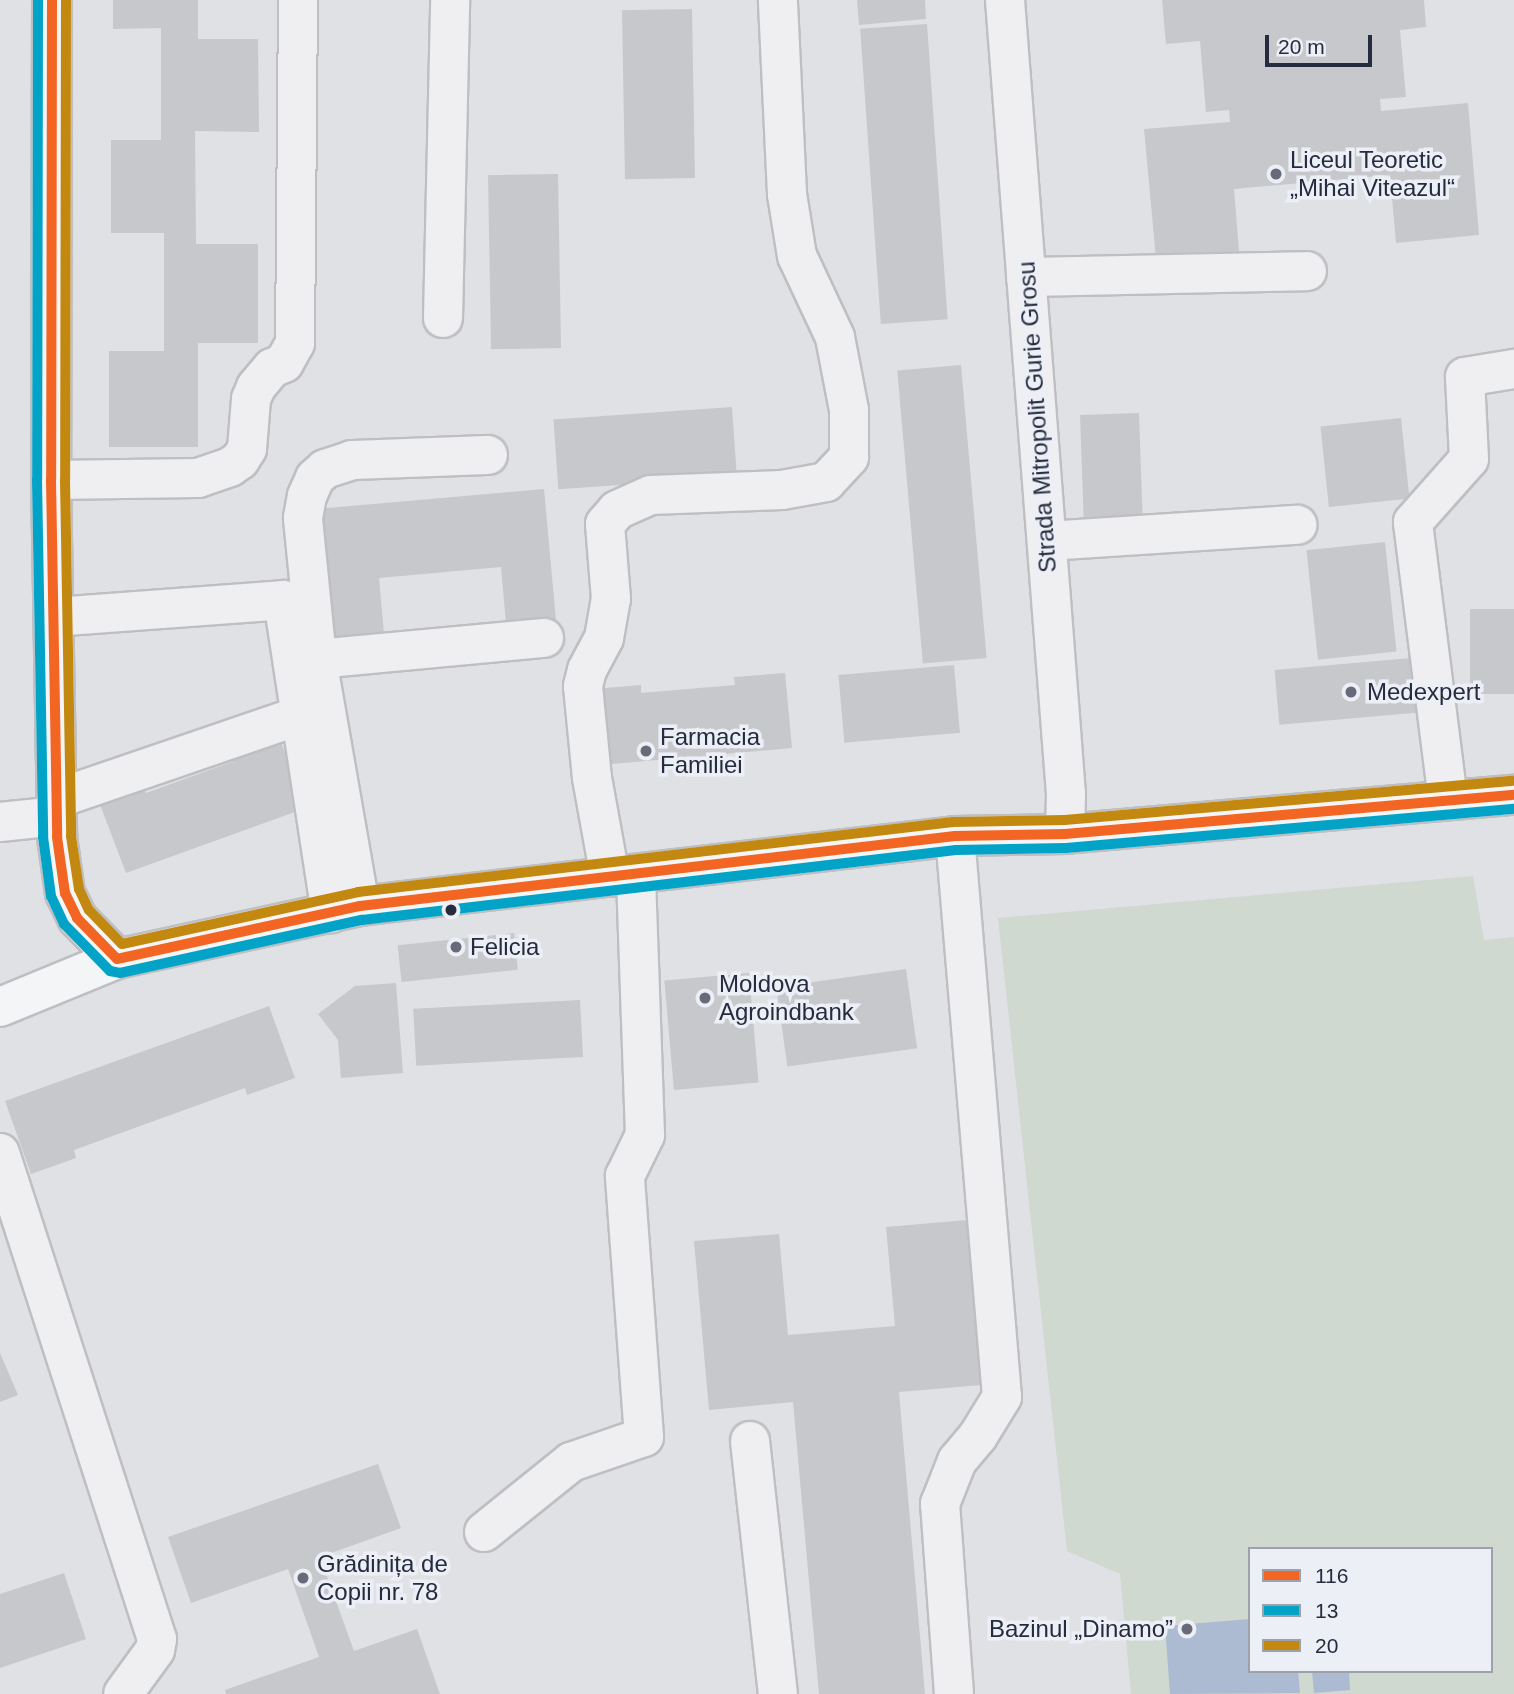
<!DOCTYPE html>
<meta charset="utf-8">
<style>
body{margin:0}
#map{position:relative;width:1514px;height:1694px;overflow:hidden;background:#e0e1e5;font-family:Helvetica,sans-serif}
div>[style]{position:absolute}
.green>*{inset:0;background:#cfd9d0}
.water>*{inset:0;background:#acbad2}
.building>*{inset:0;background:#c6c8cc;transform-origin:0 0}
.roads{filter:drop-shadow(2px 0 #bebfc3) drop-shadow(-2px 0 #bebfc3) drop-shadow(0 2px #bebfc3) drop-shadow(0 -2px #bebfc3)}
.minor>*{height:38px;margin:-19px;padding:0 19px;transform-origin:19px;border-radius:19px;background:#efeff2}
.major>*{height:38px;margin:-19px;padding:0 19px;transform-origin:19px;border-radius:19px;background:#f4f5f6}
.bus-1>*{height:10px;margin:-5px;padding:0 5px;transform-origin:5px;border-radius:5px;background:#f26522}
.bus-2>*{height:10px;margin:-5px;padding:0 5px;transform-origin:5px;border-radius:5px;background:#02a3c7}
.bus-3>*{height:10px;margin:-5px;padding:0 5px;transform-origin:5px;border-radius:5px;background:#c38810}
.dots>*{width:19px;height:19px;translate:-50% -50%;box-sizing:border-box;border:4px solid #eceff5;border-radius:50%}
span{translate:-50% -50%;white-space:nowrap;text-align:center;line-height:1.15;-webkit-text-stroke:7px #eceff5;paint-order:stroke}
.poi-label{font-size:24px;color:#262c3f}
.left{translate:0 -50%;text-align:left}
.right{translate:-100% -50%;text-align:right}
.street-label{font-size:24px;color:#262c3f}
.legend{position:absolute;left:1248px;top:1547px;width:245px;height:126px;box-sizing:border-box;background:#eceff5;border:2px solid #9da1ac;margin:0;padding:9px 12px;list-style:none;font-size:21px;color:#262c3f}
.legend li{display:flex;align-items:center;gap:14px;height:35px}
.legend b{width:35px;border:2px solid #9da1ac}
.scale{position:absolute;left:1265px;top:35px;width:107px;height:32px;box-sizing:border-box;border:4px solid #262c3f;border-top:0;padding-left:9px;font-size:21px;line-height:24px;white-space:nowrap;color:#262c3f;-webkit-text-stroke:5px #eceff5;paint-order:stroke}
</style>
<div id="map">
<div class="green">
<i style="clip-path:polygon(evenodd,1473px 876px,1484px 940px,1514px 937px,1514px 1694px,1131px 1694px,1120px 1574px,1067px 1551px,998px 918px,1473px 876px,1250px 1549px,1491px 1549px,1491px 1671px,1250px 1671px,1250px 1549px)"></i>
</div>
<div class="water">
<i style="clip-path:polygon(1250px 1619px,1250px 1671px,1298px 1671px,1300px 1693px,1170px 1694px,1165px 1626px)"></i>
<i style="clip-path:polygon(1312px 1671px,1349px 1671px,1350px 1690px,1314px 1693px)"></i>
</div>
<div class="building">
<i style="clip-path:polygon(113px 0,198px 0,198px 39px,258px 39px,259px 132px,195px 131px,196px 244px,258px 244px,258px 343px,198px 343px,198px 447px,109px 447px,109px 351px,164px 351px,164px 233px,111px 233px,111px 140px,161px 140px,161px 28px,113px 29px)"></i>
<i style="clip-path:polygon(857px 0,925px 0,926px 19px,859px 25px)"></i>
<i style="clip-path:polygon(1162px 0,1424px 0,1426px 27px,1400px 30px,1406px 97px,1380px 99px,1381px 111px,1468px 103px,1479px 235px,1396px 243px,1390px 175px,1234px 189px,1239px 251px,1156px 259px,1144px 129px,1230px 122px,1229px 110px,1206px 112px,1200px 41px,1166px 44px)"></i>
<i style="left:692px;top:9px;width:169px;height:70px;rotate:89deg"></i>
<i style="left:927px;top:24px;width:296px;height:67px;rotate:86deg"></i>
<i style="left:558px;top:174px;width:174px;height:70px;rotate:89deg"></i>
<i style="left:961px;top:365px;width:294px;height:64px;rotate:85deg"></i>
<i style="left:732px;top:407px;width:70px;height:179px;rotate:86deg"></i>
<i style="left:1139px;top:413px;width:103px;height:59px;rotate:88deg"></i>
<i style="left:1401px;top:418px;width:81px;height:81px;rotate:84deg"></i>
<i style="clip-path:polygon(544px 489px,556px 620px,506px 624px,501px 567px,379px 578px,384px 634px,328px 638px,316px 509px)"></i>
<i style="left:1385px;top:542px;width:110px;height:79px;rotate:84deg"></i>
<i style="left:1514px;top:609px;width:85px;height:44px;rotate:90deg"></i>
<i style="left:1422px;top:657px;width:55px;height:148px;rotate:85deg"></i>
<i style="left:954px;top:665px;width:68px;height:116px;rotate:85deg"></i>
<i style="clip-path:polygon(785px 673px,792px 748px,601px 765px,594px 689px,641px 685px,641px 693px,735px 685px,734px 677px)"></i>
<i style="clip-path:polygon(279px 737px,306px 808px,126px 873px,99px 802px,143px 786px,146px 793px,234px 761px,231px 754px)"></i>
<i style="left:514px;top:933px;width:37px;height:117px;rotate:84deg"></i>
<i style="left:906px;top:969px;width:80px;height:131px;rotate:82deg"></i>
<i style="left:749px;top:973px;width:110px;height:85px;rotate:85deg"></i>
<i style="clip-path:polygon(396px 983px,403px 1073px,341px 1078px,338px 1040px,318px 1014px,355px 986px)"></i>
<i style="left:580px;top:1000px;width:57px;height:167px;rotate:87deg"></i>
<i style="clip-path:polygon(269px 1006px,295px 1078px,247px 1095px,245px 1088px,74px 1150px,76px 1158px,31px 1174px,5px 1101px)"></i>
<i style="clip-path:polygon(967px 1220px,981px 1385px,899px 1392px,925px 1694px,819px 1694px,793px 1402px,709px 1410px,694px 1241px,779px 1234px,788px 1335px,895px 1326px,886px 1227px)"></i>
<i style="clip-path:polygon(0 1353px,18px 1395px,0 1402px)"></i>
<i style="clip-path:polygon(378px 1464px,401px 1528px,320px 1557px,354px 1651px,417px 1629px,440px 1694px,226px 1694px,225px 1690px,319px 1657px,288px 1569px,191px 1603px,168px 1537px)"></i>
<i style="clip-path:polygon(64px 1573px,86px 1639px,0 1668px,0 1594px)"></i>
</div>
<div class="roads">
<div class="minor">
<i style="left:1005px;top:0;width:796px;rotate:85.61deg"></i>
<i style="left:1066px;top:794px;width:40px;rotate:91.4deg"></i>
<i style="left:1026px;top:277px;width:281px;rotate:-1.2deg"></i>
<i style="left:443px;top:318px;width:318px;rotate:-88.7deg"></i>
<i style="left:51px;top:480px;width:147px;rotate:-0.8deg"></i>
<i style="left:198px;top:478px;width:34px;rotate:-19deg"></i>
<i style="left:230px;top:467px;width:12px;rotate:-35deg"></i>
<i style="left:240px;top:460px;width:13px;rotate:-58deg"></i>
<i style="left:247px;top:449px;width:50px;rotate:-85.4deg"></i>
<i style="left:251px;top:399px;width:13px;rotate:-67deg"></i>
<i style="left:256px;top:387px;width:25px;rotate:-50deg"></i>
<i style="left:272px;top:368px;width:13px;rotate:-23deg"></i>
<i style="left:284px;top:363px;width:23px;rotate:-61deg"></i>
<i style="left:295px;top:343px;width:343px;rotate:-89.5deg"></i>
<i style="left:1047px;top:541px;width:251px;rotate:-3.7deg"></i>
<i style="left:54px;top:617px;width:230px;rotate:-4.2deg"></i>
<i style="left:283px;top:600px;width:317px;rotate:81.3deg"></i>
<i style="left:317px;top:659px;width:228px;rotate:-5.3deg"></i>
<i style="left:56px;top:799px;width:259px;rotate:-18.9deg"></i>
<i style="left:1448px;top:800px;width:280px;rotate:-97.2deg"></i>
<i style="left:1413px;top:522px;width:84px;rotate:-48.4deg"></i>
<i style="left:1469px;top:459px;width:82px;rotate:-92.8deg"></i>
<i style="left:1465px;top:377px;width:50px;rotate:-9.3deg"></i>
<i style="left:0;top:822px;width:57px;rotate:-6deg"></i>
<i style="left:610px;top:877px;width:101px;rotate:-100.3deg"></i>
<i style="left:592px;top:778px;width:92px;rotate:-95.6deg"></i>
<i style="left:583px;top:686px;width:16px;rotate:-76deg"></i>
<i style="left:587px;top:670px;width:36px;rotate:-62deg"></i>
<i style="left:604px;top:638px;width:40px;rotate:-80deg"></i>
<i style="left:611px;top:599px;width:75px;rotate:-94.6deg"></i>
<i style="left:605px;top:524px;width:18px;rotate:-49deg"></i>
<i style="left:617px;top:510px;width:37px;rotate:-24deg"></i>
<i style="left:651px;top:495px;width:131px;rotate:-2.2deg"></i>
<i style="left:782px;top:490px;width:45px;rotate:-10.3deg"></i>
<i style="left:826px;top:482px;width:34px;rotate:-47deg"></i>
<i style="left:849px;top:457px;width:47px;rotate:-90deg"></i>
<i style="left:849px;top:410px;width:74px;rotate:-100.9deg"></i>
<i style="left:835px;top:337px;width:89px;rotate:-115.1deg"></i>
<i style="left:797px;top:256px;width:63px;rotate:-99.2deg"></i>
<i style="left:787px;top:194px;width:194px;rotate:-92.7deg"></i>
<i style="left:360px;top:906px;width:251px;rotate:-99.9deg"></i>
<i style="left:317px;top:659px;width:142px;rotate:-95.7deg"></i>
<i style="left:303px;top:518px;width:22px;rotate:-80deg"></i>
<i style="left:307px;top:496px;width:20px;rotate:-66deg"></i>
<i style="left:315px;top:478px;width:13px;rotate:-42deg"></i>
<i style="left:325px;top:469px;width:28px;rotate:-18deg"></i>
<i style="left:352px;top:460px;width:136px;rotate:-2.1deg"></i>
<i style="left:0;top:1153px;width:511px;rotate:72.1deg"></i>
<i style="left:157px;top:1639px;width:11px;rotate:100deg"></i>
<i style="left:155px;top:1650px;width:54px;rotate:126deg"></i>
<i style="left:750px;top:1441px;width:255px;rotate:83.7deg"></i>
<i style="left:484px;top:1532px;width:112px;rotate:-38.8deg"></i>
<i style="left:571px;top:1462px;width:77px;rotate:-18.9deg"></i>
<i style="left:644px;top:1437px;width:262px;rotate:-94.2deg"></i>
<i style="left:625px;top:1176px;width:46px;rotate:-64deg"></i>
<i style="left:645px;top:1135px;width:261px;rotate:-92deg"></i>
<i style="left:954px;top:1694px;width:191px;rotate:-94.2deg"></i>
<i style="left:940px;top:1504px;width:46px;rotate:-68.4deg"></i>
<i style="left:957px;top:1461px;width:33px;rotate:-50deg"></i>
<i style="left:978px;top:1436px;width:46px;rotate:-58.4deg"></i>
<i style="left:1002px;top:1397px;width:563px;rotate:-94.79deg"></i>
</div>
<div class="major">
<i style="left:52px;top:0;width:480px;rotate:90.1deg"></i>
<i style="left:51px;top:480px;width:357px;rotate:89deg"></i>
<i style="left:57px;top:837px;width:57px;rotate:81.9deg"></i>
<i style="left:65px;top:893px;width:28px;rotate:64deg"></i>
<i style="left:77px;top:918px;width:57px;rotate:45.7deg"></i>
<i style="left:0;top:1007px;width:126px;rotate:-22.3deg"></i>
<i style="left:117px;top:959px;width:249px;rotate:-12.3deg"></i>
<i style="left:360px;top:906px;width:599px;rotate:-6.71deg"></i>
<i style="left:955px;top:836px;width:110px;rotate:-1deg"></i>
<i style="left:1065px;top:834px;width:451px;rotate:-5deg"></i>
</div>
</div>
<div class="bus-1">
<i style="left:52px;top:0;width:480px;rotate:90.1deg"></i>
<i style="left:51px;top:480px;width:357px;rotate:89deg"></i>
<i style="left:57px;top:837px;width:57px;rotate:81.9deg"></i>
<i style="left:65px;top:893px;width:28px;rotate:64deg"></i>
<i style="left:77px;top:918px;width:57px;rotate:45.7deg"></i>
<i style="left:117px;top:959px;width:249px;rotate:-12.3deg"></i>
<i style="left:360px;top:906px;width:599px;rotate:-6.71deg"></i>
<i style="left:955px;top:836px;width:110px;rotate:-1deg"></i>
<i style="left:1065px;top:834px;width:451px;rotate:-5deg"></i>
</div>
<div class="bus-2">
<i style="left:38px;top:0;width:480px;rotate:90.1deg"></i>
<i style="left:37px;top:480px;width:357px;rotate:89deg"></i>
<i style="left:43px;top:837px;width:60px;rotate:82.3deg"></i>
<i style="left:51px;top:896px;width:31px;rotate:65deg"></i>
<i style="left:64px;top:924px;width:66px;rotate:45.6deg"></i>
<i style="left:110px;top:971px;width:10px;rotate:11deg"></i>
<i style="left:120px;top:973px;width:248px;rotate:-12.4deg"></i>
<i style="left:362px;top:920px;width:598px;rotate:-6.72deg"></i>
<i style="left:956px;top:850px;width:110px;rotate:-1deg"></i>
<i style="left:1066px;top:848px;width:450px;rotate:-5deg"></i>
</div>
<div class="bus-3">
<i style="left:66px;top:0;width:480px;rotate:90.1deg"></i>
<i style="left:65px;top:480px;width:356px;rotate:89deg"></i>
<i style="left:71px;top:836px;width:54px;rotate:81.4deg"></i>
<i style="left:79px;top:889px;width:23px;rotate:65deg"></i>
<i style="left:89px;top:910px;width:47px;rotate:45.9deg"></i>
<i style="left:122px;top:944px;width:242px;rotate:-12.4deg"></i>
<i style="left:358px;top:892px;width:599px;rotate:-6.71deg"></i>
<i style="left:953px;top:822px;width:111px;rotate:-1deg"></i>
<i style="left:1064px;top:820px;width:451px;rotate:-5deg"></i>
</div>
<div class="dots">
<i style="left:1276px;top:174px;background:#676b79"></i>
<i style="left:1351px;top:692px;background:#676b79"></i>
<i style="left:646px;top:751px;background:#676b79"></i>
<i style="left:451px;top:910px;background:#262c3f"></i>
<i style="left:456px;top:947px;background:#676b79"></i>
<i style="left:705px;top:998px;background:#676b79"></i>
<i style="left:303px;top:1578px;background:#676b79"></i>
<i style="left:1187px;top:1629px;background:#676b79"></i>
</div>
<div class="poi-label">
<span class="left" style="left:1290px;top:174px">Liceul Teoretic<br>„Mihai Viteazul“</span>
<span class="left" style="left:1367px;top:692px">Medexpert</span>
<span class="left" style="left:660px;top:751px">Farmacia<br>Familiei</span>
<span class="left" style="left:470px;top:947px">Felicia</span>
<span class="left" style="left:719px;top:998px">Moldova<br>Agroindbank</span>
<span class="left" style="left:317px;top:1578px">Grădinița de<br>Copii nr. 78</span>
<span class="right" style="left:1173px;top:1629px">Bazinul „Dinamo”</span>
</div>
<div class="street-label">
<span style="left:1037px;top:417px;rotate:-94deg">Strada Mitropolit Gurie Grosu</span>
</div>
<ul class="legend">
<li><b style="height:9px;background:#f26522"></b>116</li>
<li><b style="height:9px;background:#02a3c7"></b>13</li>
<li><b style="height:9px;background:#c38810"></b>20</li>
</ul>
<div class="scale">20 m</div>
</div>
